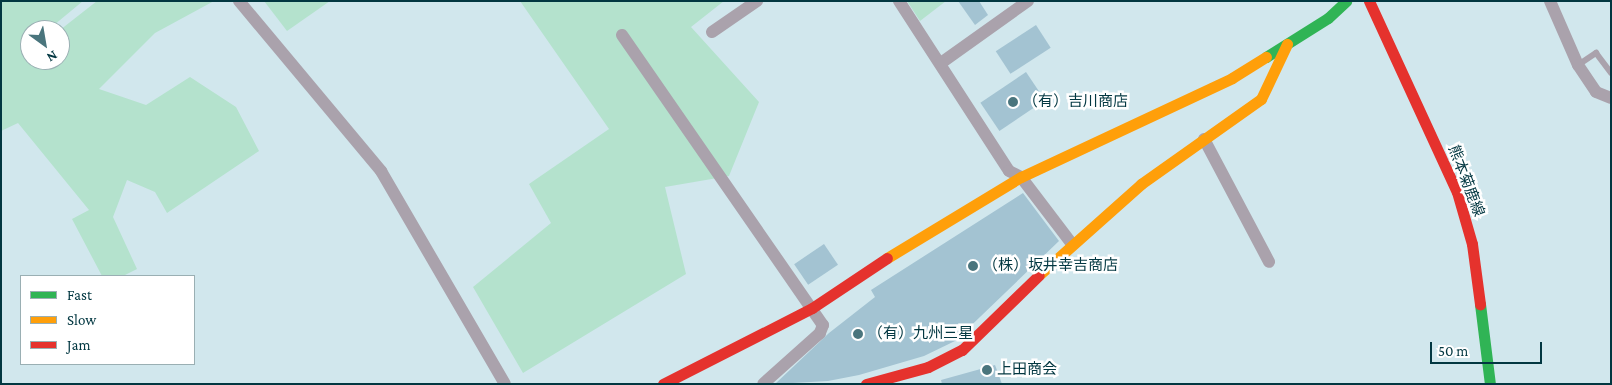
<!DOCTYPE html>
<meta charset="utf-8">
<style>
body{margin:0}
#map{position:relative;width:1612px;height:385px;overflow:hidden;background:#d1e7ed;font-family:"Crimson Pro","Noto Sans JP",serif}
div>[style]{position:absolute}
.green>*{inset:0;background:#b4e2cd}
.building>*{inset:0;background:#a3c3d2;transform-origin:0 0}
.lane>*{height:6px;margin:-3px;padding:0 3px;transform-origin:3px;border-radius:3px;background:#aaa2ac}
.street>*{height:12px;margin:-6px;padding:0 6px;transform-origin:6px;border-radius:6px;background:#aaa2ac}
.fast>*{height:11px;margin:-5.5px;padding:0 5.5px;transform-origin:5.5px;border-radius:5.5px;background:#30b455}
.slow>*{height:11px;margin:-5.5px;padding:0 5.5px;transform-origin:5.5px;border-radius:5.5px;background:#ff9f0a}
.jam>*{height:11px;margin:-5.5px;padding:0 5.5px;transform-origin:5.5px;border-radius:5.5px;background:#e5322d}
.dots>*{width:14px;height:14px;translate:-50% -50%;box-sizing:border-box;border:2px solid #fff;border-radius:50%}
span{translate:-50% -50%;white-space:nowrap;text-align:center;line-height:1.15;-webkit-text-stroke:5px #fff;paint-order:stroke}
.poi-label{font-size:15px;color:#023741}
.left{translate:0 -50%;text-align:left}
.street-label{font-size:15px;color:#023741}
.frame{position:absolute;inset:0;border:2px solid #023741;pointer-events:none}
.legend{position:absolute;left:20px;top:275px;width:175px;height:90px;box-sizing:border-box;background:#fff;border:1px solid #9aafb3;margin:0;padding:6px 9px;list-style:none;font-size:15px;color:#023741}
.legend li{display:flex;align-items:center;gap:10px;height:25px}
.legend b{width:25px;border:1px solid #9aafb3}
.north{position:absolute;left:20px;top:20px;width:50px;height:50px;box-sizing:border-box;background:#fff;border:1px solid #9aafb3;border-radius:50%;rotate:148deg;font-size:14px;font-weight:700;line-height:20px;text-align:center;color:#023741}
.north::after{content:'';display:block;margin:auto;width:18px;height:22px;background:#4a757d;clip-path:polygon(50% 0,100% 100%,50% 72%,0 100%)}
.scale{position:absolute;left:1430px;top:342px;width:112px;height:22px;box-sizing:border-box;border:2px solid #023741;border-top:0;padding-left:6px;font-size:15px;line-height:18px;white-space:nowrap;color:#023741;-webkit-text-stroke:4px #fff;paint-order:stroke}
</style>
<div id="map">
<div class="green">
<i style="clip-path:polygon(1px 1px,83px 1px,48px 30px,30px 30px,30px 60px,60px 60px,60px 30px,97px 1px,214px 1px,155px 33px,99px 89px,146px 105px,190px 77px,236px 107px,259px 151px,167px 213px,155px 192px,127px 180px,113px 217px,137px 269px,123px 276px,102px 276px,72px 219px,89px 210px,18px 123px,1px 131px)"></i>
<i style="clip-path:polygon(264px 1px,330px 1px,287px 31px)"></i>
<i style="clip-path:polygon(520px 1px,724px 1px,691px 27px,759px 102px,729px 176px,665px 187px,686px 274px,523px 373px,473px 287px,551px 223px,529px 184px,609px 129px)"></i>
<i style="clip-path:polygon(907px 1px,946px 1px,920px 21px)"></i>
</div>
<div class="building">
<i style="clip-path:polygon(958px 1px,979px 1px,988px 15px,975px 25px)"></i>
<i style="left:1036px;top:25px;width:27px;height:48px;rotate:57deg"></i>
<i style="left:1026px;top:72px;width:34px;height:55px;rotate:56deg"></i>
<i style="clip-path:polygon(1023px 193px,1059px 241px,955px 341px,924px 356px,859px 375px,828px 381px,775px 384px,829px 333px,875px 297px,871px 290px)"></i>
<i style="left:824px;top:244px;width:25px;height:36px;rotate:56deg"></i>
<i style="clip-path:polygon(995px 365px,1002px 384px,942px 384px,941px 380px)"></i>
</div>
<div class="lane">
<i style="left:1578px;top:65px;width:22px;rotate:-34deg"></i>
<i style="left:1596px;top:53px;width:25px;rotate:53deg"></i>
</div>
<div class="street">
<i style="left:239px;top:1px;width:222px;rotate:50.1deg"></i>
<i style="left:381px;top:171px;width:246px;rotate:59.8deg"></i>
<i style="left:899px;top:1px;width:202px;rotate:57.1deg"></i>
<i style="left:1009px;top:171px;width:13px;rotate:27deg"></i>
<i style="left:1021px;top:177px;width:84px;rotate:52.7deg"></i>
<i style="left:1550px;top:1px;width:70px;rotate:66.4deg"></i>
<i style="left:1578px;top:65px;width:32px;rotate:56deg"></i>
<i style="left:1596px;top:92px;width:16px;rotate:22deg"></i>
<i style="left:712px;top:32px;width:55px;rotate:-34.6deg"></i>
<i style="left:622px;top:35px;width:353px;rotate:55.3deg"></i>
<i style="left:823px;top:325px;width:9px;rotate:111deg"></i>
<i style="left:820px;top:333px;width:76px;rotate:138.2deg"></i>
<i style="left:941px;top:63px;width:107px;rotate:-35.5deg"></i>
<i style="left:1204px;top:139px;width:139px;rotate:62.1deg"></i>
</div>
<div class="fast">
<i style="left:1266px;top:57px;width:73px;rotate:-32.2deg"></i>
<i style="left:1328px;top:18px;width:25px;rotate:-43deg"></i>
<i style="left:1480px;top:304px;width:81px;rotate:82.9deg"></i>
</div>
<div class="slow">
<i style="left:887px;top:258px;width:157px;rotate:-31.2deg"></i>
<i style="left:1021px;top:177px;width:233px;rotate:-25.1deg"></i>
<i style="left:1232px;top:78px;width:40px;rotate:-32deg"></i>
<i style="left:1039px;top:275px;width:137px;rotate:-41.7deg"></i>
<i style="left:1141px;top:184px;width:147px;rotate:-35.3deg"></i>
<i style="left:1261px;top:99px;width:61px;rotate:-64.7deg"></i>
</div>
<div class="jam">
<i style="left:1369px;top:1px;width:210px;rotate:65.3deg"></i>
<i style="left:1457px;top:192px;width:54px;rotate:73.9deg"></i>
<i style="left:1472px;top:244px;width:61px;rotate:82.4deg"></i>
<i style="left:663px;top:384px;width:167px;rotate:-27deg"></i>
<i style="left:812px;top:308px;width:90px;rotate:-33.7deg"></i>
<i style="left:866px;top:384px;width:64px;rotate:-15.3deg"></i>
<i style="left:928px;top:367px;width:38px;rotate:-27deg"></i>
<i style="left:962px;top:350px;width:107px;rotate:-44.2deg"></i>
</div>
<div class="dots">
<i style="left:1013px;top:102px;background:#4a757d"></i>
<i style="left:973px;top:266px;background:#4a757d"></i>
<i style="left:858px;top:334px;background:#4a757d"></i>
<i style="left:987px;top:370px;background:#4a757d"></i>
</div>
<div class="poi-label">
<span class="left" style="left:1023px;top:102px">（有）吉川商店</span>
<span class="left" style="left:983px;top:266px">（株）坂井幸吉商店</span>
<span class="left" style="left:868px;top:334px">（有）九州三星</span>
<span class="left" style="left:997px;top:370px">上田商会</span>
</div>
<div class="street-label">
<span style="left:1466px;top:181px;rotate:69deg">熊本菊鹿線</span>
</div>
<div class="frame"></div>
<ul class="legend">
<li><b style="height:6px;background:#30b455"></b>Fast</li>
<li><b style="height:6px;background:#ff9f0a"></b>Slow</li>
<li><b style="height:6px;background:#e5322d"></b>Jam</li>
</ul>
<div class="north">N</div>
<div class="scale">50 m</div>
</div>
